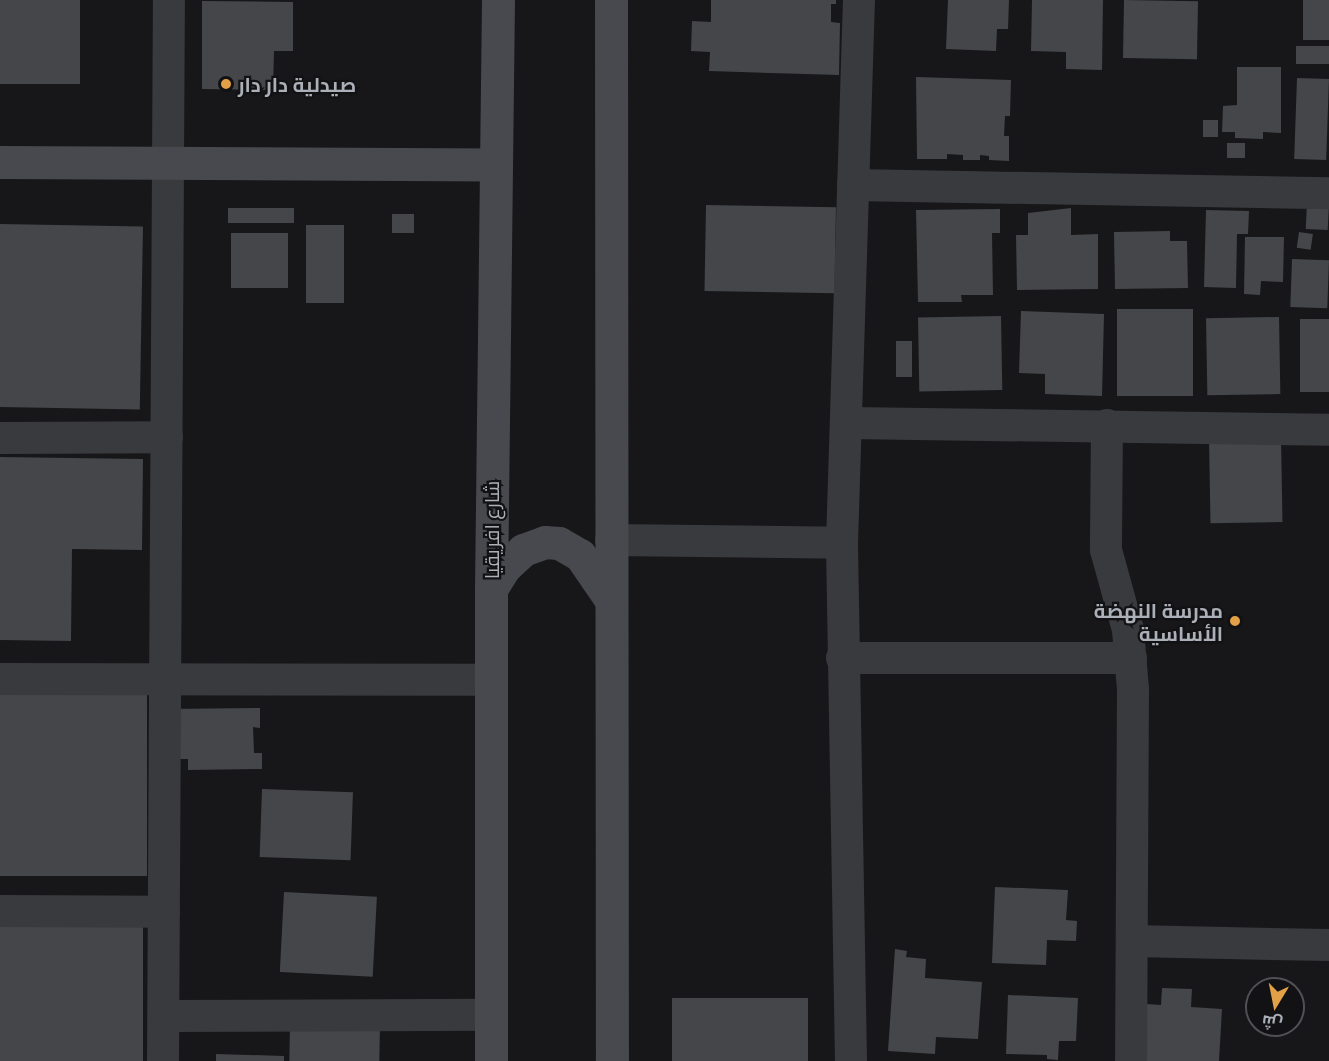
<!DOCTYPE html>
<meta charset="utf-8">
<style>
body{margin:0}
#map{position:relative;width:1329px;height:1061px;overflow:hidden;background:#171719;font-family:"IBM Plex Sans",Cairo,sans-serif}
div>[style]{position:absolute}
.building>*{inset:0;background:#444649;transform-origin:0 0}
.street>*{height:32px;margin:-16px;padding:0 16px;transform-origin:16px;border-radius:16px;background:#393a3e}
.secondary>*{height:33px;margin:-16.5px;padding:0 16.5px;transform-origin:16.5px;border-radius:16.5px;background:#47494e}
.dots>*{width:16px;height:16px;translate:-50% -50%;box-sizing:border-box;border:3px solid #121214;border-radius:50%}
span{translate:-50% -50%;white-space:nowrap;text-align:center;line-height:1.15;-webkit-text-stroke:4.5px #121214;paint-order:stroke}
.poi-label{font-size:20px;color:#abb0b8;font-weight:700}
.left{translate:0 -50%;text-align:left}
.right{translate:-100% -50%;text-align:right}
.street-label{font-size:20px;color:#abb0b8}
.north{position:absolute;left:1245px;top:977px;width:60px;height:60px;box-sizing:border-box;background:#121214;border:2px solid #4f5156;border-radius:50%;rotate:190deg;font-size:16px;font-weight:700;line-height:24px;text-align:center;color:#abb0b8}
.north::after{content:'';display:block;margin:auto;width:21px;height:27px;background:#e2a047;clip-path:polygon(50% 0,100% 100%,50% 72%,0 100%)}
</style>
<div id="map">
<div class="building">
<i style="left:0;top:0;width:80px;height:84px"></i>
<i style="clip-path:polygon(711px 0,836px 0,836px 4px,831px 4px,831px 22px,840px 23px,839px 75px,709px 71px,710px 52px,691px 51px,692px 21px,711px 22px)"></i>
<i style="clip-path:polygon(948px 0,1009px 0,1008px 29px,997px 29px,996px 51px,946px 49px)"></i>
<i style="clip-path:polygon(1032px 0,1103px 0,1102px 70px,1066px 69px,1066px 52px,1031px 51px)"></i>
<i style="left:1124px;top:0;width:74px;height:58px;rotate:1deg"></i>
<i style="left:1303px;top:0;width:26px;height:40px"></i>
<i style="clip-path:polygon(202px 1px,293px 2px,293px 51px,274px 51px,273px 90px,202px 89px)"></i>
<i style="left:1296px;top:46px;width:33px;height:18px"></i>
<i style="clip-path:polygon(1237px 67px,1281px 67px,1281px 133px,1263px 132px,1263px 139px,1235px 138px,1235px 132px,1222px 132px,1223px 106px,1237px 105px)"></i>
<i style="clip-path:polygon(916px 77px,1011px 80px,1010px 116px,1005px 116px,1004px 136px,1009px 136px,1009px 161px,989px 160px,989px 156px,980px 155px,980px 160px,963px 160px,963px 155px,947px 154px,947px 159px,917px 159px)"></i>
<i style="left:1297px;top:78px;width:32px;height:81px;rotate:2deg"></i>
<i style="left:1203px;top:120px;width:15px;height:17px"></i>
<i style="left:1227px;top:143px;width:18px;height:15px"></i>
<i style="left:1307px;top:204px;width:22px;height:25px;rotate:3deg"></i>
<i style="left:706px;top:205px;width:130px;height:86px;rotate:1deg"></i>
<i style="left:294px;top:208px;width:15px;height:66px;rotate:90deg"></i>
<i style="clip-path:polygon(1071px 208px,1071px 235px,1098px 234px,1098px 289px,1017px 290px,1016px 235px,1028px 235px,1028px 213px)"></i>
<i style="clip-path:polygon(1000px 209px,1000px 233px,992px 233px,993px 295px,961px 295px,962px 302px,918px 302px,916px 210px)"></i>
<i style="clip-path:polygon(1206px 210px,1249px 211px,1248px 234px,1237px 234px,1236px 288px,1204px 287px)"></i>
<i style="left:392px;top:214px;width:22px;height:19px"></i>
<i style="left:0;top:224px;width:143px;height:183px;rotate:1deg"></i>
<i style="left:306px;top:225px;width:38px;height:78px"></i>
<i style="clip-path:polygon(1170px 231px,1170px 241px,1187px 241px,1188px 288px,1115px 289px,1114px 232px)"></i>
<i style="left:1299px;top:232px;width:14px;height:16px;rotate:8deg"></i>
<i style="left:231px;top:233px;width:57px;height:55px"></i>
<i style="clip-path:polygon(1245px 237px,1284px 237px,1283px 282px,1261px 281px,1260px 295px,1244px 294px)"></i>
<i style="left:1292px;top:259px;width:37px;height:48px;rotate:2deg"></i>
<i style="left:1193px;top:309px;width:87px;height:76px;rotate:90deg"></i>
<i style="clip-path:polygon(1021px 311px,1104px 314px,1102px 396px,1045px 394px,1045px 374px,1019px 373px)"></i>
<i style="left:1001px;top:316px;width:74px;height:83px;rotate:89deg"></i>
<i style="left:1279px;top:317px;width:77px;height:73px;rotate:89deg"></i>
<i style="left:1300px;top:319px;width:29px;height:73px"></i>
<i style="left:896px;top:341px;width:16px;height:36px"></i>
<i style="left:1281px;top:437px;width:85px;height:72px;rotate:89deg"></i>
<i style="clip-path:polygon(0 457px,143px 459px,142px 550px,72px 549px,71px 641px,0 640px)"></i>
<i style="left:0;top:693px;width:147px;height:183px"></i>
<i style="clip-path:polygon(260px 708px,260px 728px,253px 727px,254px 753px,262px 753px,262px 769px,188px 770px,188px 759px,168px 759px,167px 709px)"></i>
<i style="left:262px;top:789px;width:91px;height:68px;rotate:2deg"></i>
<i style="clip-path:polygon(995px 887px,1068px 890px,1066px 920px,1077px 921px,1076px 941px,1047px 940px,1046px 965px,992px 963px)"></i>
<i style="left:284px;top:892px;width:93px;height:80px;rotate:3deg"></i>
<i style="left:0;top:924px;width:143px;height:137px"></i>
<i style="clip-path:polygon(895px 949px,907px 951px,906px 957px,926px 959px,925px 978px,982px 982px,978px 1039px,936px 1037px,935px 1054px,888px 1051px)"></i>
<i style="clip-path:polygon(1162px 988px,1192px 989px,1191px 1007px,1222px 1009px,1219px 1061px,1143px 1061px,1146px 1004px,1161px 1005px)"></i>
<i style="clip-path:polygon(1008px 995px,1078px 998px,1076px 1041px,1059px 1041px,1058px 1060px,1047px 1059px,1047px 1055px,1006px 1054px)"></i>
<i style="left:672px;top:998px;width:136px;height:63px"></i>
<i style="left:290px;top:1023px;width:90px;height:38px;rotate:1deg"></i>
<i style="clip-path:polygon(216px 1054px,284px 1056px,284px 1061px,216px 1061px)"></i>
</div>
<div class="street">
<i style="left:853px;top:185px;width:476px;rotate:1deg"></i>
<i style="left:848px;top:423px;width:481px;rotate:0.8deg"></i>
<i style="left:1107px;top:425px;width:125px;rotate:90.5deg"></i>
<i style="left:1106px;top:550px;width:83px;rotate:74.6deg"></i>
<i style="left:1128px;top:630px;width:59px;rotate:85.2deg"></i>
<i style="left:1133px;top:689px;width:372px;rotate:90.3deg"></i>
<i style="left:0;top:438px;width:167px;rotate:-0.3deg"></i>
<i style="left:611px;top:540px;width:231px;rotate:0.7deg"></i>
<i style="left:842px;top:658px;width:289px"></i>
<i style="left:0;top:679px;width:491px;rotate:0.1deg"></i>
<i style="left:0;top:911px;width:164px;rotate:0.3deg"></i>
<i style="left:1132px;top:941px;width:197px;rotate:1.2deg"></i>
<i style="left:164px;top:1016px;width:327px;rotate:-0.2deg"></i>
<i style="left:163px;top:1061px;width:1061px;rotate:-89.68deg"></i>
<i style="left:851px;top:1061px;width:518px;rotate:-91deg"></i>
<i style="left:842px;top:543px;width:543px;rotate:-88.21deg"></i>
</div>
<div class="secondary">
<i style="left:611px;top:0;width:1061px;rotate:89.95deg"></i>
<i style="left:0;top:162px;width:494px;rotate:0.3deg"></i>
<i style="left:491px;top:589px;width:26px;rotate:-58deg"></i>
<i style="left:505px;top:567px;width:25px;rotate:-43deg"></i>
<i style="left:523px;top:550px;width:23px;rotate:-20deg"></i>
<i style="left:545px;top:542px;width:14px;rotate:4deg"></i>
<i style="left:559px;top:543px;width:24px;rotate:30deg"></i>
<i style="left:580px;top:555px;width:55px;rotate:55.4deg"></i>
<i style="left:491px;top:1061px;width:472px;rotate:-90deg"></i>
<i style="left:491px;top:589px;width:589px;rotate:-89.32deg"></i>
</div>
<div class="dots">
<i style="left:226px;top:84px;background:#e2a047"></i>
<i style="left:1235px;top:621px;background:#e2a047"></i>
</div>
<div class="poi-label">
<span class="left" style="left:238px;top:84px">صيدلية دار دار</span>
<span class="right" style="left:1223px;top:622px">مدرسة النهضة<br>الأساسية</span>
</div>
<div class="street-label">
<span style="left:491px;top:530px;rotate:-90deg">شارع افريقيا</span>
</div>
<div class="north">ش</div>
</div>
